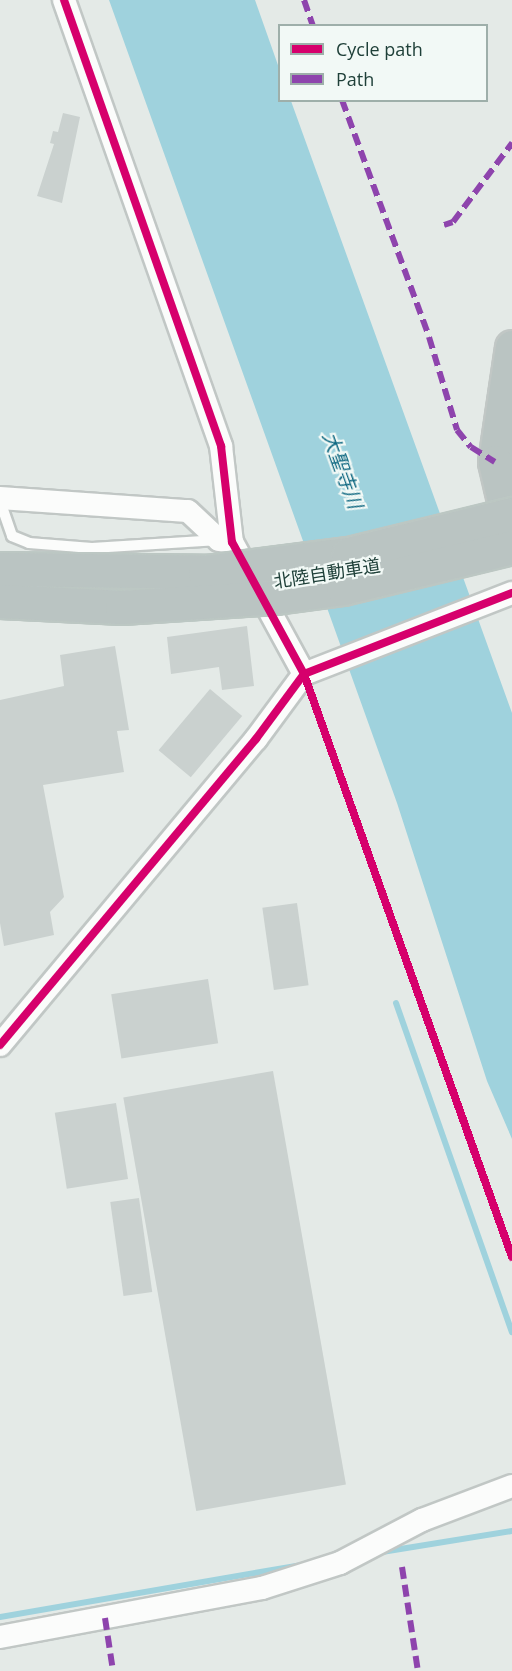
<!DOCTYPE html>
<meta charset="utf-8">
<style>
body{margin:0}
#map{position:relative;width:512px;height:1671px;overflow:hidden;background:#e4eae7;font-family:"Open Sans","Noto Sans JP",sans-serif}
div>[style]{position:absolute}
.water>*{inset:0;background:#9fd2dd}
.stream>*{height:6px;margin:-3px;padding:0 3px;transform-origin:3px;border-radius:3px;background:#9fd2dd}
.building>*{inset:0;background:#cad1cf;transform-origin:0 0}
.roads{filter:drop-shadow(2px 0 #c1c7c5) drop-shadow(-2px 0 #c1c7c5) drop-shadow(0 2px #c1c7c5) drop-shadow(0 -2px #c1c7c5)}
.lane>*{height:10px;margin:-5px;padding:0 5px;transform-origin:5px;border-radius:5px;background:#fbfcfb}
.street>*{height:22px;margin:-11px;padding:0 11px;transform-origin:11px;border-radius:11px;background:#fbfcfb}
.highway>*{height:33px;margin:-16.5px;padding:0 16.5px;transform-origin:16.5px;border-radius:16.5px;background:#bac4c2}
.bridges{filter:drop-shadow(2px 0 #bcc7c3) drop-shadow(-2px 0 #bcc7c3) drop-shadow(0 2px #bcc7c3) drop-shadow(0 -2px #bcc7c3)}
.highway-bridge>*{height:33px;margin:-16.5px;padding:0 16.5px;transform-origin:16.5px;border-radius:16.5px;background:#bac4c2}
.quiet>*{height:6px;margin-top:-3px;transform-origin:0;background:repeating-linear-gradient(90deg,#8e44ad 0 12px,transparent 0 18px)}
.cycleway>*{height:8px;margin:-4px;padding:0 4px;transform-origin:4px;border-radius:4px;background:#d6006c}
span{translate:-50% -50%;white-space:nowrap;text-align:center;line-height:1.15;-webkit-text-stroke:4.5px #f2f9f6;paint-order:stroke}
.street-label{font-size:18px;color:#1f4039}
.water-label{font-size:20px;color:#126a83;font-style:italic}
.legend{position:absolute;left:278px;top:24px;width:210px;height:78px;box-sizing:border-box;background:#f2f9f6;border:2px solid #9eafaa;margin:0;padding:8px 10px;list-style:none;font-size:18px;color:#1f4039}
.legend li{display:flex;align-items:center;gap:12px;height:30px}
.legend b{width:30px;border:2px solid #9eafaa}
</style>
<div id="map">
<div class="water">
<i style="clip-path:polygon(109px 0,255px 0,279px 68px,280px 100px,291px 101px,512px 713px,512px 1139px,487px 1081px,397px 803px)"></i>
</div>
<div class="stream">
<i style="left:396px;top:1003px;width:349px;rotate:70.6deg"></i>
<i style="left:382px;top:1552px;width:132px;rotate:-9.2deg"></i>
<i style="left:0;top:1617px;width:305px;rotate:-9.8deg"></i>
</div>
<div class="building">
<i style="clip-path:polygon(63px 113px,80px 117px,62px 203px,37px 196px,54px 144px,50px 143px,53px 131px,58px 132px)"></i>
<i style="clip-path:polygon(247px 626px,254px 686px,222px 690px,219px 667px,171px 674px,167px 637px)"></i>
<i style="clip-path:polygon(115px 646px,129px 730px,117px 731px,124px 772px,43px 785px,64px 897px,50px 912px,54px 935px,4px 946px,0 923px,0 700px,64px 686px,60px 655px)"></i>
<i style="left:210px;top:689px;width:42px;height:80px;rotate:40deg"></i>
<i style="left:297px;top:903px;width:83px;height:35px;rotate:82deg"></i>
<i style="left:208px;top:979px;width:65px;height:98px;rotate:81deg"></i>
<i style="left:273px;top:1071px;width:420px;height:152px;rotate:80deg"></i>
<i style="left:116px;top:1103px;width:77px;height:62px;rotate:81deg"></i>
<i style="left:139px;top:1198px;width:95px;height:29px;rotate:82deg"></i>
</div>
<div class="roads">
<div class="lane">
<i style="left:0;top:501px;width:37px;rotate:71deg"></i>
<i style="left:12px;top:536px;width:18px;rotate:22deg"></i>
<i style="left:29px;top:543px;width:63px;rotate:4.5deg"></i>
<i style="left:92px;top:548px;width:127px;rotate:-3.6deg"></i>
</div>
<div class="street">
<i style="left:64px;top:0;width:473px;rotate:70.6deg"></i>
<i style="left:221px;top:446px;width:97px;rotate:83.5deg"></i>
<i style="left:232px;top:542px;width:150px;rotate:61.4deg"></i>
<i style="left:0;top:498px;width:188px;rotate:4deg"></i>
<i style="left:188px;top:511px;width:42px;rotate:43.1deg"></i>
<i style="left:219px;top:540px;width:13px;rotate:9deg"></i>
<i style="left:0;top:1045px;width:399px;rotate:-50.1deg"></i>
<i style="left:256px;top:739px;width:81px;rotate:-53.6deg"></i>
<i style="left:304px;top:674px;width:223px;rotate:-21.3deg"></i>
<i style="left:0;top:1637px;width:267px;rotate:-10.6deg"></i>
<i style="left:262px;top:1588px;width:82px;rotate:-17.8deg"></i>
<i style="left:340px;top:1563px;width:93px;rotate:-27.7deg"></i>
<i style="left:422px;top:1520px;width:96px;rotate:-20.7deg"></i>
</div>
<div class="highway">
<i style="left:512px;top:347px;width:116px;rotate:98.4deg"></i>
<i style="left:495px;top:462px;width:75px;rotate:76.9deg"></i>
</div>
</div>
<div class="bridges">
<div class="highway-bridge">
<i style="left:0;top:569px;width:205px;rotate:0.8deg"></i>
<i style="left:205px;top:572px;width:144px;rotate:-7.2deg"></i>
<i style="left:348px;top:554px;width:169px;rotate:-13.7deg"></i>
<i style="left:0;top:601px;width:122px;rotate:2.8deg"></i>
<i style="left:122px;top:607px;width:154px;rotate:-3.7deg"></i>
<i style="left:276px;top:597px;width:68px;rotate:-7.7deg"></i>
<i style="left:343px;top:588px;width:174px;rotate:-13.6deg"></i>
</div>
</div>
<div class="quiet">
<i style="left:304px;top:0;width:28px;rotate:71deg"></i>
<i style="left:342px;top:100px;width:252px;rotate:69.8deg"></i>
<i style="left:429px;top:337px;width:97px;rotate:73.2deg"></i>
<i style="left:457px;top:430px;width:22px;rotate:51deg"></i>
<i style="left:471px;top:447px;width:28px;rotate:32deg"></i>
<i style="left:444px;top:225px;width:9px;rotate:-18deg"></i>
<i style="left:453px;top:222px;width:99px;rotate:-53.2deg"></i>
<i style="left:402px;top:1567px;width:105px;rotate:81.3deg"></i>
<i style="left:105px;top:1618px;width:54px;rotate:81.4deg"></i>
</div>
<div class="cycleway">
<i style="left:64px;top:0;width:473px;rotate:70.6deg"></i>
<i style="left:221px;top:446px;width:97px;rotate:83.5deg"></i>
<i style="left:232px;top:542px;width:150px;rotate:61.4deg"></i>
<i style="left:304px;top:674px;width:619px;rotate:70.36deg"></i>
<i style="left:0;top:1045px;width:399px;rotate:-50.1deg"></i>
<i style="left:256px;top:739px;width:81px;rotate:-53.6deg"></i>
<i style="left:304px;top:674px;width:223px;rotate:-21.3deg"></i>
</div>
<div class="street-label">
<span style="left:327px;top:573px;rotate:-9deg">北陸自動車道</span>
</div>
<div class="water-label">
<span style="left:343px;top:470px;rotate:70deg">大聖寺川</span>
</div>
<ul class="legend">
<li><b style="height:8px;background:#d6006c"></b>Cycle path</li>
<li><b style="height:8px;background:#8e44ad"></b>Path</li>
</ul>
</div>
